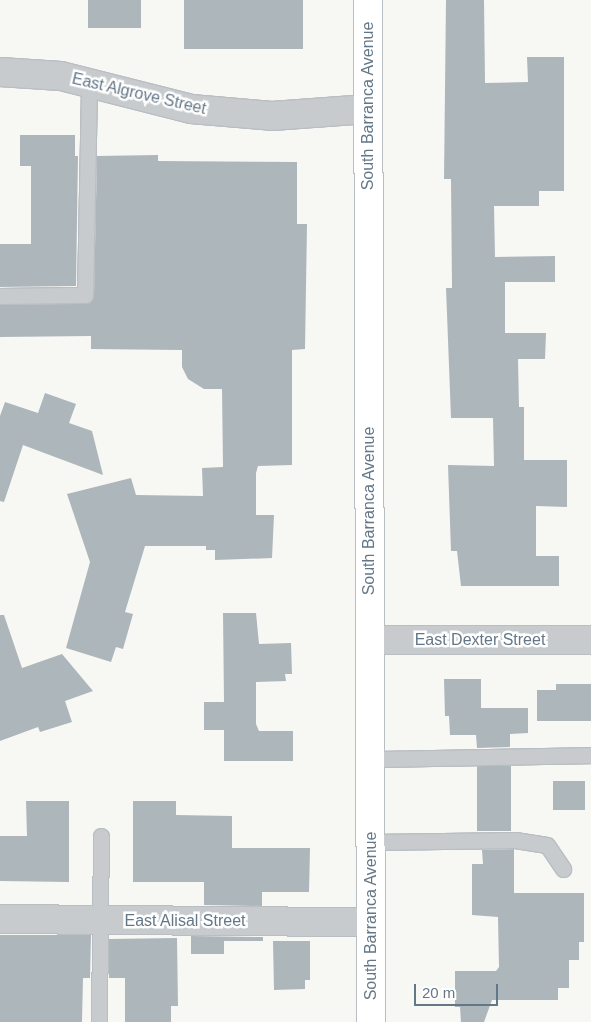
<!DOCTYPE html>
<style>
body{margin:0}
#map{position:relative;width:591px;height:1022px;overflow:hidden;background:#f7f7f4;font-family:Helvetica,sans-serif}
div>[style]{position:absolute}
.building>*{inset:0;background:#adb6bb;transform-origin:0 0}
.roads{filter:drop-shadow(1px 0 #b9bec3) drop-shadow(-1px 0 #b9bec3) drop-shadow(0 1px #b9bec3) drop-shadow(0 -1px #b9bec3)}
.lane>*{height:15px;margin:-7.5px;padding:0 7.5px;transform-origin:7.5px;border-radius:7.5px;background:#c7cbce}
.street>*{height:28px;margin:-14px;padding:0 14px;transform-origin:14px;border-radius:14px;background:#c7cbce}
.secondary>*{height:28px;margin:-14px;padding:0 14px;transform-origin:14px;border-radius:14px;background:#fff}
span{translate:-50% -50%;white-space:nowrap;text-align:center;line-height:1.15;-webkit-text-stroke:5px #fff;paint-order:stroke}
.street-label{font-size:16px;color:#647787}
.scale{position:absolute;left:414px;top:984px;width:84px;height:22px;box-sizing:border-box;border:2px solid #647787;border-top:0;padding-left:6px;font-size:15px;line-height:18px;white-space:nowrap;color:#647787;-webkit-text-stroke:4px #fff;paint-order:stroke}
</style>
<div id="map">
<div class="building">
<i style="left:88px;top:0;width:53px;height:28px"></i>
<i style="left:184px;top:0;width:119px;height:49px"></i>
<i style="clip-path:polygon(446px 0,484px 0,485px 83px,528px 82px,527px 57px,564px 57px,564px 191px,539px 191px,539px 206px,494px 206px,495px 257px,555px 256px,555px 282px,505px 282px,505px 333px,546px 333px,545px 359px,518px 359px,519px 407px,524px 407px,524px 460px,567px 460px,567px 507px,536px 506px,536px 556px,559px 556px,559px 586px,461px 586px,457px 551px,451px 551px,448px 465px,494px 466px,493px 418px,451px 418px,446px 288px,452px 288px,451px 179px,444px 179px)"></i>
<i style="clip-path:polygon(20px 135px,75px 135px,75px 156px,78px 156px,76px 286px,0 287px,0 244px,31px 244px,31px 166px,20px 166px)"></i>
<i style="clip-path:polygon(158px 155px,158px 161px,297px 162px,297px 224px,307px 224px,305px 349px,292px 350px,292px 465px,258px 466px,256px 473px,256px 515px,274px 515px,272px 558px,215px 560px,215px 550px,206px 550px,206px 546px,145px 546px,125px 612px,133px 614px,123px 649px,116px 647px,111px 662px,66px 648px,90px 562px,67px 494px,131px 478px,136px 495px,203px 496px,202px 468px,223px 467px,222px 389px,204px 389px,188px 379px,182px 367px,182px 350px,91px 349px,91px 336px,0 337px,0 305px,90px 303px,94px 295px,97px 156px)"></i>
<i style="clip-path:polygon(45px 393px,76px 404px,69px 423px,92px 431px,103px 475px,23px 445px,4px 502px,0 501px,0 416px,5px 402px,38px 413px)"></i>
<i style="clip-path:polygon(223px 613px,256px 613px,259px 644px,291px 643px,292px 674px,285px 674px,286px 681px,256px 682px,256px 724px,259px 731px,293px 731px,293px 761px,224px 761px,224px 730px,204px 730px,204px 702px,224px 702px)"></i>
<i style="clip-path:polygon(0 615px,4px 615px,22px 668px,62px 654px,93px 691px,65px 701px,72px 722px,40px 732px,38px 727px,0 741px)"></i>
<i style="clip-path:polygon(444px 679px,481px 679px,481px 708px,528px 708px,528px 733px,510px 734px,510px 747px,477px 748px,476px 735px,450px 735px,449px 716px,445px 716px)"></i>
<i style="clip-path:polygon(556px 684px,591px 684px,591px 721px,537px 721px,537px 690px,556px 690px)"></i>
<i style="left:477px;top:766px;width:34px;height:65px"></i>
<i style="left:553px;top:781px;width:32px;height:29px"></i>
<i style="clip-path:polygon(26px 801px,69px 801px,69px 882px,0 881px,0 836px,27px 836px)"></i>
<i style="clip-path:polygon(133px 801px,176px 801px,176px 815px,232px 816px,232px 848px,310px 848px,309px 892px,262px 892px,262px 906px,204px 905px,204px 882px,133px 882px)"></i>
<i style="clip-path:polygon(514px 849px,514px 893px,584px 893px,584px 942px,579px 942px,579px 960px,569px 960px,569px 988px,558px 988px,558px 1000px,492px 1000px,484px 1022px,461px 1022px,460px 1007px,455px 1007px,455px 971px,496px 971px,499px 967px,498px 917px,472px 915px,472px 864px,483px 864px,482px 850px)"></i>
<i style="clip-path:polygon(0 935px,91px 935px,90px 978px,83px 978px,82px 1022px,0 1022px)"></i>
<i style="clip-path:polygon(191px 936px,263px 937px,263px 941px,224px 941px,224px 954px,191px 954px)"></i>
<i style="clip-path:polygon(177px 938px,178px 1006px,171px 1006px,171px 1022px,125px 1022px,125px 978px,109px 978px,109px 939px)"></i>
<i style="clip-path:polygon(273px 941px,310px 941px,310px 980px,305px 980px,305px 989px,274px 990px)"></i>
</div>
<div class="roads">
<div class="lane">
<i style="left:0;top:296px;width:85px;rotate:-0.7deg"></i>
<i style="left:85px;top:295px;width:212px;rotate:-88.9deg"></i>
<i style="left:371px;top:759px;width:220px;rotate:-1deg"></i>
<i style="left:371px;top:842px;width:144px;rotate:-0.8deg"></i>
<i style="left:515px;top:840px;width:32px;rotate:9deg"></i>
<i style="left:547px;top:845px;width:29px;rotate:56deg"></i>
<i style="left:99px;top:1022px;width:186px;rotate:-89.4deg"></i>
</div>
<div class="street">
<i style="left:0;top:72px;width:61px;rotate:3.8deg"></i>
<i style="left:61px;top:76px;width:134px;rotate:14.2deg"></i>
<i style="left:191px;top:109px;width:81px;rotate:4.9deg"></i>
<i style="left:272px;top:116px;width:96px;rotate:-4.2deg"></i>
<i style="left:370px;top:640px;width:221px"></i>
<i style="left:0;top:919px;width:371px;rotate:0.5deg"></i>
</div>
<div class="secondary">
<i style="left:368px;top:0;width:1022px;rotate:89.83deg"></i>
</div>
</div>
<div class="street-label">
<span style="left:139px;top:94px;rotate:13deg">East Algrove Street</span>
<span style="left:368px;top:106px;rotate:-90deg">South Barranca Avenue</span>
<span style="left:369px;top:511px;rotate:-90deg">South Barranca Avenue</span>
<span style="left:480px;top:640px">East Dexter Street</span>
<span style="left:371px;top:916px;rotate:-90deg">South Barranca Avenue</span>
<span style="left:185px;top:921px">East Alisal Street</span>
</div>
<div class="scale">20 m</div>
</div>
